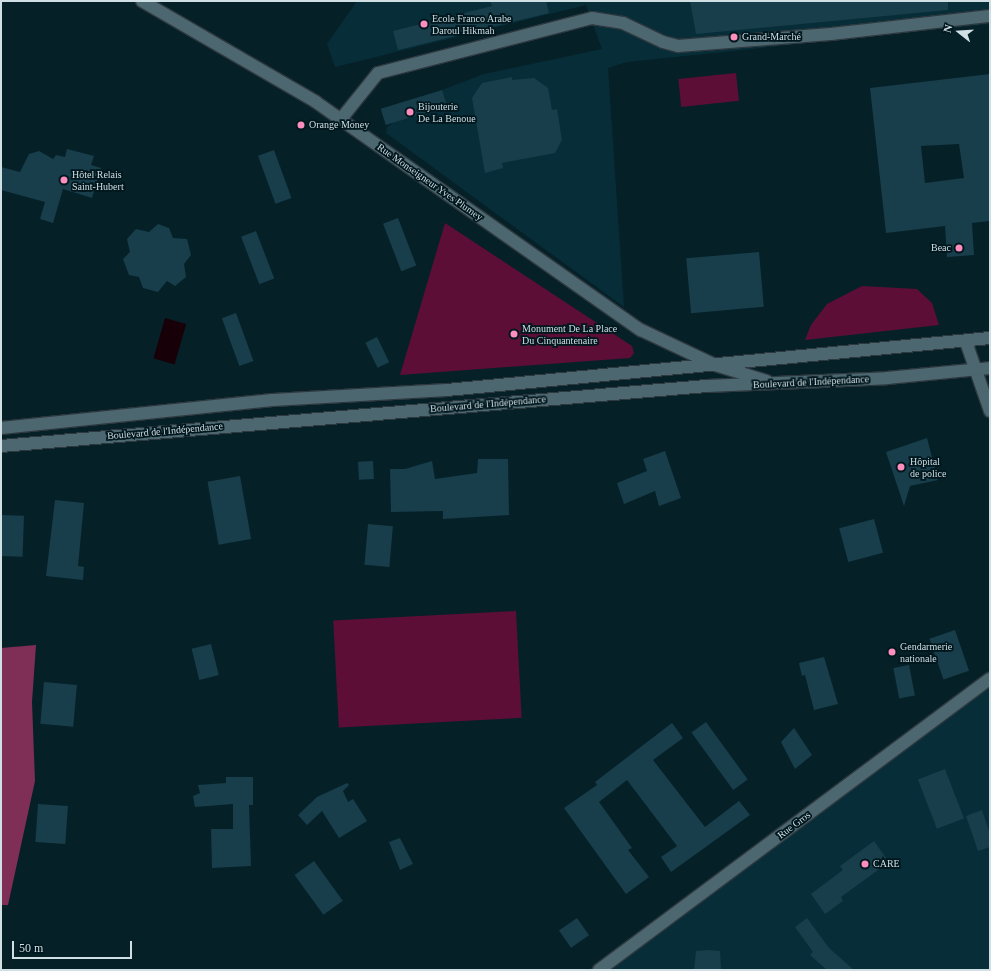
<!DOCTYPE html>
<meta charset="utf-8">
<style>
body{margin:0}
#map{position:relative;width:991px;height:971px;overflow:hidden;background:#062028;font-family:Georgia,serif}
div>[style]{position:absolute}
.built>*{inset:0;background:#072d38}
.green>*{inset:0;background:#5c0e37;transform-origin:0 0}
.forest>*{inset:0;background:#7f2e55}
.water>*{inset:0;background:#170007;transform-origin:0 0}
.building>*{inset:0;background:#173e4a;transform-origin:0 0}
.roads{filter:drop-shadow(1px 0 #2e383f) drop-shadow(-1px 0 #2e383f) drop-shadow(0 1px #2e383f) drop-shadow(0 -1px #2e383f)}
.street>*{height:12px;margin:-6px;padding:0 6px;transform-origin:6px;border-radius:6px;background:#4c6770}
.secondary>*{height:12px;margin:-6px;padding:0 6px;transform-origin:6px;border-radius:6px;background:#4c6770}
.dots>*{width:11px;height:11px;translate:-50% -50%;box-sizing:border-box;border:2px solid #00171e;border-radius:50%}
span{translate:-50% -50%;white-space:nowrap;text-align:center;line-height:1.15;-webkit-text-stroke:3.5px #00171e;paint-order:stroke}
.poi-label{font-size:10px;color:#d0dfe4}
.left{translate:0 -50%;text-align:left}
.right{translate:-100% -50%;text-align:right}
.street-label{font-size:10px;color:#d0dfe4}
.frame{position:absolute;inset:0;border:2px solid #d0dfe4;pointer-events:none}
.north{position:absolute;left:939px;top:12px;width:40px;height:40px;-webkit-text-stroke:3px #00171e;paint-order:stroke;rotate:287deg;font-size:11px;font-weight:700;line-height:16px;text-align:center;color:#d0dfe4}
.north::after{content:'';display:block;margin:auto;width:14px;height:18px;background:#d0dfe4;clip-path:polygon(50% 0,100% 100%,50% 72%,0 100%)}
.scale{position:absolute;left:12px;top:941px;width:120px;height:18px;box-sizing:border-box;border:2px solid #d0dfe4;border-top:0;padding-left:5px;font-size:12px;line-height:14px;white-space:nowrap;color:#d0dfe4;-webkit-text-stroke:3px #00171e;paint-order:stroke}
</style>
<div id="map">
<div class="built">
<i style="clip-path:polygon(357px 1px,990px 1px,990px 24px,627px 62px,608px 68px,624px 307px,386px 133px,387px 127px,442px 90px,484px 74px,602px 49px,586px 5px,335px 67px,327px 44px)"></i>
<i style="clip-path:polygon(990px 678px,990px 970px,589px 970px)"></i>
</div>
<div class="green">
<i style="left:736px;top:73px;width:28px;height:58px;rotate:84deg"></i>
<i style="clip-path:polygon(445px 223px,632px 346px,634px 353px,630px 358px,400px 375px)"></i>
<i style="clip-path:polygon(862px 286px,917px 289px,932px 303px,939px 325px,805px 340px,811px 325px,827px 304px)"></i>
<i style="left:516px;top:611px;width:107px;height:183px;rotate:87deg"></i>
</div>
<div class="forest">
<i style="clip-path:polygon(36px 645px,32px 702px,35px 781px,8px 905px,1px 905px,1px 648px)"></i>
</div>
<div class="water">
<i style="left:165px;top:318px;width:22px;height:42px;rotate:16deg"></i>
</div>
<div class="building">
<i style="clip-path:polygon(490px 1px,546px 1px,549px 13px,398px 50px,393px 31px,492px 6px)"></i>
<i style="clip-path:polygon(690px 1px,948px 1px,948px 10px,696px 34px)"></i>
<i style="clip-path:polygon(evenodd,990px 74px,990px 221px,972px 223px,974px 255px,947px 257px,945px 226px,886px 233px,870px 88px,990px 74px,959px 144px,964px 178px,925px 183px,921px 146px,959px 144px)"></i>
<i style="clip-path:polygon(512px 77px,512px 80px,534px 78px,548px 88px,552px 110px,557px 109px,562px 140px,555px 153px,502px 163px,503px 168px,485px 173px,472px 98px,482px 83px)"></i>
<i style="left:442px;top:90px;width:17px;height:64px;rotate:73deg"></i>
<i style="clip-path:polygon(67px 149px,94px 156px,91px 165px,101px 168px,92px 198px,63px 189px,53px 223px,40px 219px,45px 202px,1px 190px,1px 167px,20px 172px,29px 154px,39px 151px,53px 159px,56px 155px,65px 157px)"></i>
<i style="left:274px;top:150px;width:51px;height:17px;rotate:70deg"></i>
<i style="left:398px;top:218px;width:51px;height:16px;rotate:69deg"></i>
<i style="clip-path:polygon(158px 224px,169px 228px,173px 238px,187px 239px,191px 255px,184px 264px,186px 277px,175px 286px,167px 281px,158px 292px,143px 288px,139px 277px,129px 275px,123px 259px,130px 252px,127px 239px,136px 229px,149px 232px)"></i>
<i style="left:256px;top:231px;width:51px;height:16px;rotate:69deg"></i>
<i style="left:759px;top:252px;width:55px;height:73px;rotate:85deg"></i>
<i style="left:236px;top:313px;width:51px;height:15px;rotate:70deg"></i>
<i style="left:377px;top:337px;width:28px;height:13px;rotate:64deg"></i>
<i style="clip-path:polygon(927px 438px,938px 480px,910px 486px,904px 506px,886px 452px)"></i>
<i style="clip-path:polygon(665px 451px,681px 498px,659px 506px,655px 491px,624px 504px,617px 483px,647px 471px,643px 459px)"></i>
<i style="clip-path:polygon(478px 459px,508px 459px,509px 515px,443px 519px,443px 511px,391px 512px,390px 469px,405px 469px,432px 461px,435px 479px,477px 473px)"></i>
<i style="left:373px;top:461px;width:18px;height:15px;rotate:87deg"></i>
<i style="left:240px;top:476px;width:64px;height:33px;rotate:80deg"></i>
<i style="clip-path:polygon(55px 500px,84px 503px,78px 566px,84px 567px,83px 580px,46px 576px)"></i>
<i style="left:1px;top:515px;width:23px;height:41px;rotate:2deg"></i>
<i style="left:874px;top:519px;width:35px;height:36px;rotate:75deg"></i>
<i style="left:368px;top:524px;width:25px;height:41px;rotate:5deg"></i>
<i style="left:955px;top:630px;width:43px;height:27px;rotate:71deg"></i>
<i style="left:211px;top:644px;width:32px;height:20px;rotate:76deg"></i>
<i style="clip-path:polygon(824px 657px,838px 704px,814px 710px,805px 675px,802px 676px,799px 663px)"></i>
<i style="left:909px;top:665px;width:31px;height:16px;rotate:79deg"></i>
<i style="left:44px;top:682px;width:33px;height:42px;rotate:5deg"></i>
<i style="left:706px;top:722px;width:71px;height:18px;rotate:54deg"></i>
<i style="clip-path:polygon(672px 723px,683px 738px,653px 760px,705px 827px,739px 801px,750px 815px,671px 872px,661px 857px,677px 846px,627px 780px,599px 802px,632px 848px,628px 850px,649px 877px,626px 894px,564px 808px,597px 785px,595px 782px)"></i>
<i style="clip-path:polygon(794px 728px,812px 755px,795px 769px,781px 742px)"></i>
<i style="left:945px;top:769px;width:53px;height:29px;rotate:69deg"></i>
<i style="clip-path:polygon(226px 777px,253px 777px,253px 805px,249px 805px,251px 866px,212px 868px,211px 829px,233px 829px,233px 804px,195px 807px,193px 796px,200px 793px,198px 785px,226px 783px)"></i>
<i style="clip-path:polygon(347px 783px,349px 785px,343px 791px,348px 802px,353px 799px,367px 821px,339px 838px,322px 811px,307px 825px,298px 815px,317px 797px)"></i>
<i style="left:38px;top:804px;width:30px;height:38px;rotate:4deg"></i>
<i style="clip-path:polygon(982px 810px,990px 834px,990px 847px,978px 851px,966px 816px)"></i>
<i style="clip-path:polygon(400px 838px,413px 864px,400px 870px,389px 842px)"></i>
<i style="clip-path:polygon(874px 841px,889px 862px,841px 897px,843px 901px,825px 914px,811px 894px,843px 870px,840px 866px)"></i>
<i style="left:314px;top:861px;width:49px;height:24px;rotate:54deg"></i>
<i style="left:577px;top:918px;width:21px;height:22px;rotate:55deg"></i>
<i style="clip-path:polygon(807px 918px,829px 948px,854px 970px,827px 970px,810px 955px,813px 952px,795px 927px)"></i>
<i style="clip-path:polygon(709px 950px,720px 951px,721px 970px,694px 970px,696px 951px)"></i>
</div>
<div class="roads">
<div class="street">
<i style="left:341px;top:119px;width:59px;rotate:-51.2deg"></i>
<i style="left:378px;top:73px;width:221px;rotate:-14.4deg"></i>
<i style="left:592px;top:18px;width:31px;rotate:9deg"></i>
<i style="left:623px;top:23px;width:44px;rotate:25.4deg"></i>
<i style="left:663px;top:42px;width:16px;rotate:15deg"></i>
<i style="left:678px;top:46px;width:153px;rotate:-4.5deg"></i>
<i style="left:831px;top:34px;width:160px;rotate:-6.5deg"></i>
<i style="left:599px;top:970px;width:487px;rotate:-36.7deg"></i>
</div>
<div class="secondary">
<i style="left:142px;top:1px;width:201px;rotate:30.1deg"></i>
<i style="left:316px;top:102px;width:397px;rotate:35.1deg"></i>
<i style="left:641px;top:330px;width:82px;rotate:25.3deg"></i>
<i style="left:715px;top:365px;width:54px;rotate:17.1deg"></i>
<i style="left:966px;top:342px;width:73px;rotate:70.8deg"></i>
<i style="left:1px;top:428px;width:273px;rotate:-5.9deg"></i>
<i style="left:273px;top:400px;width:174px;rotate:-3.3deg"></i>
<i style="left:447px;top:390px;width:545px;rotate:-5.47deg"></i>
<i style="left:1px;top:446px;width:709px;rotate:-4.86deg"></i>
<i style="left:707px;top:386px;width:180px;rotate:-2.5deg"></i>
<i style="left:887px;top:378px;width:103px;rotate:-5.5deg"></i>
</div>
</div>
<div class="dots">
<i style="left:424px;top:24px;background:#fd8ebe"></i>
<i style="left:734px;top:37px;background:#fd8ebe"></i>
<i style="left:410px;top:112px;background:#fd8ebe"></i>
<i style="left:301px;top:125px;background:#fd8ebe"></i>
<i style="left:64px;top:180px;background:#fd8ebe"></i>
<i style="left:959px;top:248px;background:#fd8ebe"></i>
<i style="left:514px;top:334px;background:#fd8ebe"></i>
<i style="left:901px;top:467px;background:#fd8ebe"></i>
<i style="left:892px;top:652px;background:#fd8ebe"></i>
<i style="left:865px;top:864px;background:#fd8ebe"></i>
</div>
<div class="poi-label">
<span class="left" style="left:432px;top:24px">Ecole Franco Arabe<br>Daroul Hikmah</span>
<span class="left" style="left:742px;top:37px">Grand-Marché</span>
<span class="left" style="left:418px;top:112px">Bijouterie<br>De La Benoue</span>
<span class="left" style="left:309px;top:125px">Orange Money</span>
<span class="left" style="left:72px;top:180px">Hôtel Relais<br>Saint-Hubert</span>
<span class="right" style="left:951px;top:248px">Beac</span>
<span class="left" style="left:522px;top:334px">Monument De La Place<br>Du Cinquantenaire</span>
<span class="left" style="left:910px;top:467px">Hôpital<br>de police</span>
<span class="left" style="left:900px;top:652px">Gendarmerie<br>nationale</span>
<span class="left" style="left:873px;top:864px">CARE</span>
</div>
<div class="street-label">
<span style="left:430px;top:182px;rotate:35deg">Rue Monseigneur Yves Plumey</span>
<span style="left:811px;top:382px;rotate:-3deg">Boulevard de l'Indépendance</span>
<span style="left:488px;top:404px;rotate:-5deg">Boulevard de l'Indépendance</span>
<span style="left:165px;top:431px;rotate:-5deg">Boulevard de l'Indépendance</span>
<span style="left:794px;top:825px;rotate:-37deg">Rue Gros</span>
</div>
<div class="frame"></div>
<div class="north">N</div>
<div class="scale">50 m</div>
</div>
